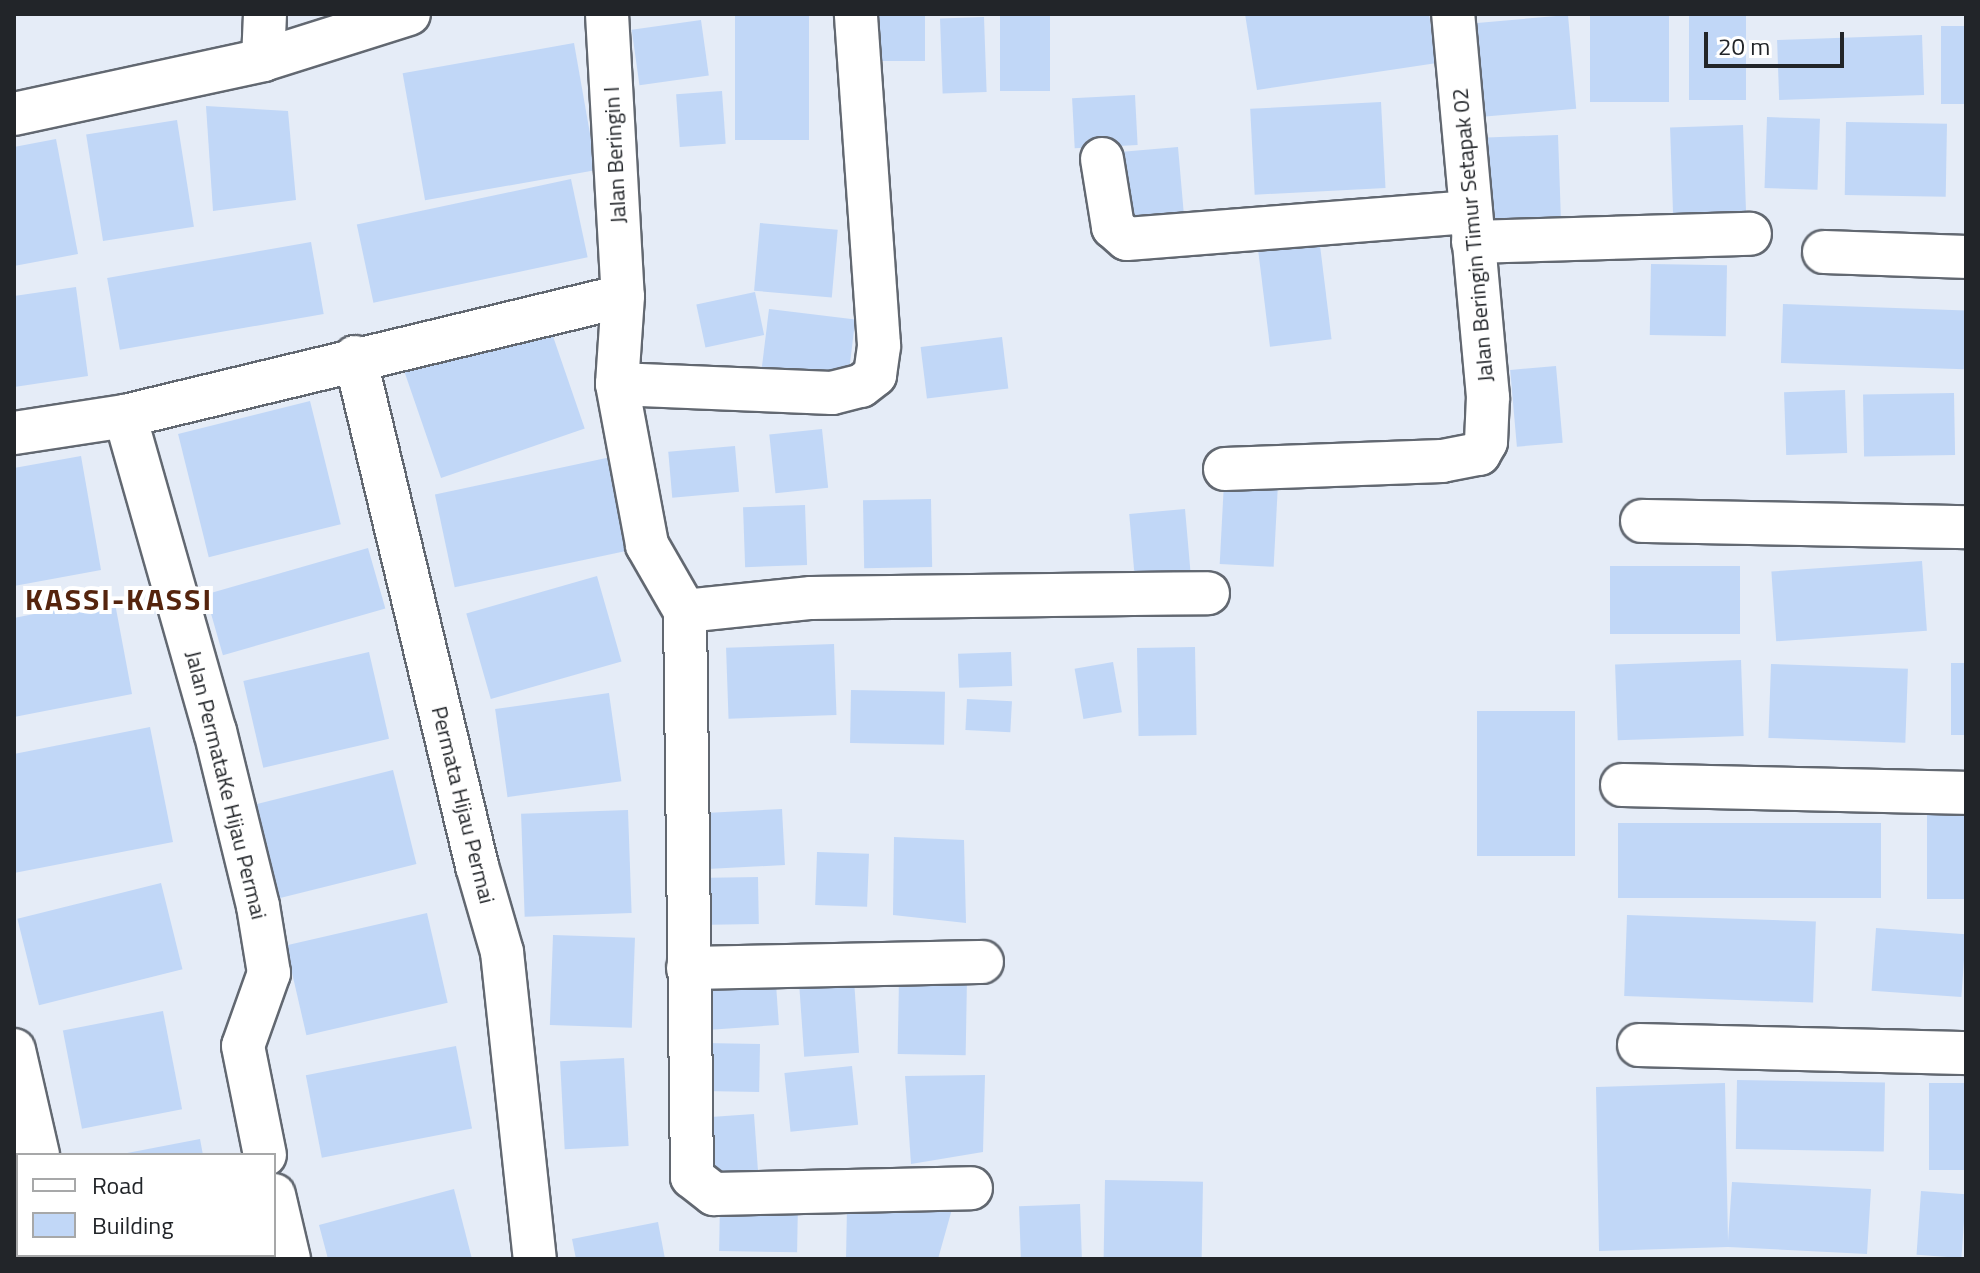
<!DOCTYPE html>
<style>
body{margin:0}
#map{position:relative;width:1980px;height:1273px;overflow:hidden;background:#e5ecf7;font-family:"Titillium Web",sans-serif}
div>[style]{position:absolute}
.building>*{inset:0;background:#c1d7f7;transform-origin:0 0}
.roads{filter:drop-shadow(2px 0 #626871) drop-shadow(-2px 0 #626871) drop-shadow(0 2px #626871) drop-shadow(0 -2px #626871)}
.minor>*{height:42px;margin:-21px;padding:0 21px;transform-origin:21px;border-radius:21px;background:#fff}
span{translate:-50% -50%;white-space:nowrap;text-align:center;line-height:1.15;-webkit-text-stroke:8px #fff;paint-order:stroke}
.street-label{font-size:22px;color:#222529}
.district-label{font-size:30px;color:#55240d;font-weight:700;letter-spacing:2px}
.frame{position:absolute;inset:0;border:16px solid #222529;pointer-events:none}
.legend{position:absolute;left:16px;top:1153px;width:260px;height:104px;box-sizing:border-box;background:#fff;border:2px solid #a7a8a9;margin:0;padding:10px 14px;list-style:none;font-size:24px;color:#222529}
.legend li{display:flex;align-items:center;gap:16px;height:40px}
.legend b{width:40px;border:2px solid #a7a8a9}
.scale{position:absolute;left:1704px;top:32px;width:140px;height:36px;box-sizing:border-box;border:4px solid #222529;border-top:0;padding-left:10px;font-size:24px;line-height:28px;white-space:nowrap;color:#222529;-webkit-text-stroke:6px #fff;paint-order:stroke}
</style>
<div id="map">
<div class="building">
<i style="left:735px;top:14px;width:74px;height:126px"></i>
<i style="left:876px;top:14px;width:49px;height:47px"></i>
<i style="left:1000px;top:14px;width:50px;height:77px"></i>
<i style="clip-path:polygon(1245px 14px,1429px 14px,1437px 63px,1257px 90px)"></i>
<i style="left:1590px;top:14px;width:79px;height:88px"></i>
<i style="left:1689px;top:14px;width:57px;height:86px"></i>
<i style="left:1568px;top:15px;width:94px;height:97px;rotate:85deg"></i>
<i style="left:984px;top:17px;width:75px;height:44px;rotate:88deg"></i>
<i style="left:701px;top:20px;width:56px;height:70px;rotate:82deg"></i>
<i style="left:1966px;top:26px;width:78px;height:25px;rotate:90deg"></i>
<i style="left:1922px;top:35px;width:60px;height:145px;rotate:88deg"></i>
<i style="left:574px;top:43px;width:129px;height:174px;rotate:80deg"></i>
<i style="left:722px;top:91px;width:53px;height:46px;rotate:86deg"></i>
<i style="left:1135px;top:95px;width:50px;height:63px;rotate:87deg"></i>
<i style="left:1381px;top:102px;width:86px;height:131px;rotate:87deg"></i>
<i style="clip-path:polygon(206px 106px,288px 111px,296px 200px,213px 211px)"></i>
<i style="left:1767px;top:117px;width:53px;height:71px;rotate:2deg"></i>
<i style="left:177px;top:120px;width:108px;height:92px;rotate:81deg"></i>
<i style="left:1846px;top:122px;width:101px;height:73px;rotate:1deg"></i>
<i style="left:1743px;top:125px;width:99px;height:73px;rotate:88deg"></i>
<i style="left:1558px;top:135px;width:90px;height:71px;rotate:88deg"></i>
<i style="clip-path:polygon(56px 139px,78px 254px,14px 266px,14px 147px)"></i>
<i style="left:1178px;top:147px;width:72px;height:67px;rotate:85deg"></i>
<i style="left:571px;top:179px;width:80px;height:219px;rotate:78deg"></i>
<i style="left:760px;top:223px;width:78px;height:68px;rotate:5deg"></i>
<i style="left:1318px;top:229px;width:111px;height:62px;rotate:83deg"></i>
<i style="left:311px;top:242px;width:73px;height:207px;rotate:80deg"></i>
<i style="left:1651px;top:264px;width:76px;height:71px;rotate:1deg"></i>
<i style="clip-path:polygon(76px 287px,88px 376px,14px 387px,14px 296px)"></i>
<i style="left:755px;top:292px;width:44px;height:60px;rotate:78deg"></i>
<i style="left:1783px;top:304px;width:183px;height:59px;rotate:2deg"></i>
<i style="left:769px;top:309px;width:87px;height:61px;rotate:7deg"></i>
<i style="left:546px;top:316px;width:119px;height:152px;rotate:71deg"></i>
<i style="left:1002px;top:337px;width:52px;height:82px;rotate:83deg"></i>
<i style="left:1556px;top:366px;width:77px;height:46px;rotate:85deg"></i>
<i style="left:1845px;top:390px;width:63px;height:61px;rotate:88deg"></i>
<i style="left:1954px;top:393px;width:62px;height:91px;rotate:89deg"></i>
<i style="left:310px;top:401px;width:127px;height:136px;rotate:76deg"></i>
<i style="left:822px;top:429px;width:59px;height:53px;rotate:84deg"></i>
<i style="left:735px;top:446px;width:46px;height:67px;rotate:85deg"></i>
<i style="clip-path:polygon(81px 456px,101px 570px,14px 586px,14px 468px)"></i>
<i style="left:611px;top:457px;width:95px;height:180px;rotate:78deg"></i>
<i style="left:1224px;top:482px;width:54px;height:82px;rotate:3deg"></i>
<i style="left:931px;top:499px;width:68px;height:68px;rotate:89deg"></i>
<i style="left:805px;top:505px;width:60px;height:62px;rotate:88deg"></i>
<i style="left:1185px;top:509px;width:62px;height:56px;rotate:85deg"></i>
<i style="left:368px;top:548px;width:63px;height:169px;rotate:74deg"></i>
<i style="left:1922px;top:561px;width:70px;height:151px;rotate:86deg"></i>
<i style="left:1610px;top:566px;width:130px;height:68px"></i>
<i style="left:597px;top:576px;width:89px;height:136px;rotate:74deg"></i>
<i style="clip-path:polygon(114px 598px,132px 694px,14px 717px,14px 618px)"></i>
<i style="left:834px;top:644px;width:71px;height:108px;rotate:88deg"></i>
<i style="left:1195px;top:647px;width:88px;height:58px;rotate:89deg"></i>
<i style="left:369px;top:652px;width:89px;height:129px;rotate:77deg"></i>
<i style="left:1011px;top:652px;width:34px;height:53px;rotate:88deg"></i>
<i style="left:1741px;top:660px;width:76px;height:126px;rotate:88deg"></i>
<i style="left:1113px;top:662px;width:51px;height:39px;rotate:80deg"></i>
<i style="left:1951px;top:663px;width:15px;height:72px"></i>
<i style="left:1771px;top:664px;width:137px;height:74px;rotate:2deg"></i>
<i style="left:851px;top:690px;width:94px;height:53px;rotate:1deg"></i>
<i style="left:609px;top:693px;width:89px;height:115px;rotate:82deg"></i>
<i style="left:967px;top:699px;width:45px;height:31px;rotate:3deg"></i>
<i style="left:1575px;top:711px;width:145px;height:98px;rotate:90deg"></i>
<i style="clip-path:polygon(150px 727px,173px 842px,14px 873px,14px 754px)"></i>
<i style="left:393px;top:770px;width:97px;height:156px;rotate:76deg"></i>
<i style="left:782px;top:809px;width:56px;height:92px;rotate:87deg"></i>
<i style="left:628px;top:810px;width:103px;height:107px;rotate:88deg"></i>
<i style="left:1966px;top:815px;width:84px;height:39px;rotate:90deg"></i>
<i style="left:1618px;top:823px;width:263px;height:75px"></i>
<i style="clip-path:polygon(894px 837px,964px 840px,966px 923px,893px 915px)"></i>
<i style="left:817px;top:852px;width:52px;height:53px;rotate:2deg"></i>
<i style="left:758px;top:877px;width:47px;height:64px;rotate:89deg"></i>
<i style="left:161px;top:883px;width:89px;height:148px;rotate:76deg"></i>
<i style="left:427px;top:913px;width:92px;height:145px;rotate:77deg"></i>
<i style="left:1627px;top:915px;width:189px;height:81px;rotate:2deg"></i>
<i style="left:1876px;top:928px;width:90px;height:63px;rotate:4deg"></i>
<i style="left:553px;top:935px;width:82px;height:90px;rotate:2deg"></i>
<i style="left:899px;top:977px;width:68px;height:77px;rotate:1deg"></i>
<i style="left:854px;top:980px;width:73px;height:55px;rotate:86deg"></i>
<i style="left:776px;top:984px;width:41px;height:68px;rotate:86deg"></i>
<i style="left:163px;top:1011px;width:100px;height:102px;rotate:79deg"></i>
<i style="left:704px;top:1043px;width:56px;height:48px;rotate:1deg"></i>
<i style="left:456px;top:1046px;width:84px;height:153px;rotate:79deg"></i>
<i style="left:624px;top:1058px;width:88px;height:64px;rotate:87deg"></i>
<i style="left:852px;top:1066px;width:59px;height:68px;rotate:84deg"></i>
<i style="clip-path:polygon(985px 1075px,983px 1152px,911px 1164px,905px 1076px)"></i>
<i style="left:1737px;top:1080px;width:148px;height:69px;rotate:1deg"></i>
<i style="clip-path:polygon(1725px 1083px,1728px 1241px,1732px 1182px,1871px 1189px,1867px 1254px,1728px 1247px,1599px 1251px,1596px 1087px)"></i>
<i style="left:1966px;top:1083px;width:87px;height:37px;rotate:90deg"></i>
<i style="left:754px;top:1114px;width:57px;height:58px;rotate:86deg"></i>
<i style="clip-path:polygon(200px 1139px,203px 1155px,122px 1155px,122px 1154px)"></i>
<i style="left:1105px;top:1180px;width:98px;height:79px;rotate:1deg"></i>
<i style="clip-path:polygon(454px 1189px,472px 1259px,328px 1259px,319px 1225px)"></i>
<i style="left:1921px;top:1191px;width:45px;height:64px;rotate:4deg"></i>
<i style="left:720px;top:1200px;width:78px;height:51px;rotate:1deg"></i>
<i style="clip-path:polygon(954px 1202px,938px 1259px,846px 1259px,847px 1206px)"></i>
<i style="left:1080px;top:1204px;width:54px;height:61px;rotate:88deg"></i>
<i style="clip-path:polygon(658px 1222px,665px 1259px,576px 1259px,572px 1239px)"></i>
<i style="left:92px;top:1255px;width:130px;height:4px"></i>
</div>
<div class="roads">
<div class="minor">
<i style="left:607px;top:14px;width:282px;rotate:86.8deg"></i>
<i style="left:623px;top:296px;width:88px;rotate:93.9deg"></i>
<i style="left:617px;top:384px;width:164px;rotate:79.4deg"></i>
<i style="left:647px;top:545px;width:76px;rotate:60.1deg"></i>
<i style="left:685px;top:611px;width:566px;rotate:89.29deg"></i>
<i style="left:692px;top:1177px;width:28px;rotate:38deg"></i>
<i style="left:714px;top:1194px;width:257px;rotate:-1.3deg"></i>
<i style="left:263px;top:60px;width:46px;rotate:-87.5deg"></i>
<i style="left:14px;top:114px;width:255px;rotate:-12.2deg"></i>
<i style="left:263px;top:60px;width:153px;rotate:-17.5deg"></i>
<i style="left:1102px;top:159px;width:69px;rotate:80.8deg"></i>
<i style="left:1113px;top:227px;width:18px;rotate:41deg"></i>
<i style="left:1127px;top:239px;width:345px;rotate:-4.5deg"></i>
<i style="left:1473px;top:242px;width:277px;rotate:-1.7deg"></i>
<i style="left:1824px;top:252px;width:142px;rotate:2deg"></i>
<i style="left:355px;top:357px;width:523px;rotate:76.52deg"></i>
<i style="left:477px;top:866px;width:90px;rotate:73.8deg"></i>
<i style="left:502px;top:952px;width:309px;rotate:83.9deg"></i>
<i style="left:617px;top:384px;width:215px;rotate:2.4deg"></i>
<i style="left:832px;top:393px;width:30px;rotate:-14deg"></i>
<i style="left:861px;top:386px;width:18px;rotate:-38deg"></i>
<i style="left:875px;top:375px;width:30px;rotate:-82deg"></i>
<i style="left:879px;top:345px;width:332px;rotate:-94deg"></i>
<i style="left:125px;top:416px;width:328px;rotate:74.1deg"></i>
<i style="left:215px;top:731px;width:180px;rotate:76.2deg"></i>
<i style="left:258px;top:906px;width:68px;rotate:80.7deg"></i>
<i style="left:269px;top:973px;width:77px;rotate:109.6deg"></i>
<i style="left:243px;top:1046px;width:111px;rotate:78.6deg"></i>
<i style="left:14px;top:433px;width:112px;rotate:-8.7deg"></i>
<i style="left:125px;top:416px;width:512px;rotate:-13.55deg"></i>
<i style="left:1225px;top:469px;width:217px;rotate:-2.1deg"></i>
<i style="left:1442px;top:461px;width:38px;rotate:-11deg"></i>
<i style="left:1479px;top:454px;width:14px;rotate:-60deg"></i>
<i style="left:1486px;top:442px;width:45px;rotate:-87.5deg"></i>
<i style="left:1488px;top:397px;width:385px;rotate:-95.2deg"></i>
<i style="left:1642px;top:521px;width:324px;rotate:1.1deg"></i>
<i style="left:685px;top:611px;width:127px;rotate:-5.9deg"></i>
<i style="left:811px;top:598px;width:397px;rotate:-0.7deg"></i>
<i style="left:1622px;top:785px;width:344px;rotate:1.3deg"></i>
<i style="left:688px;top:968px;width:294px;rotate:-1.2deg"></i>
<i style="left:1639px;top:1045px;width:327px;rotate:1.4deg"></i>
<i style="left:14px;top:1050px;width:108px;rotate:77.1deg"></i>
<i style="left:274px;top:1195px;width:66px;rotate:76.8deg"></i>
<i style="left:62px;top:1255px;width:4px;rotate:76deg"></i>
</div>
</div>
<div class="street-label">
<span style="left:615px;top:155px;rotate:-93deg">Jalan Beringin I</span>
<span style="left:1473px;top:235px;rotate:-95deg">Jalan Beringin Timur Setapak 02</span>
<span style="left:226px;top:785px;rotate:76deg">Jalan PermataKe Hijau Permai</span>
<span style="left:463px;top:805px;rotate:76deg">Permata Hijau Permai</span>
</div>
<div class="district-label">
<span style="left:119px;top:599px">KASSI-KASSI</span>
</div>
<div class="frame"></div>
<ul class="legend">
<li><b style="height:10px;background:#fff"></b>Road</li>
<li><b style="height:22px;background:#c1d7f7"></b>Building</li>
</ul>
<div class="scale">20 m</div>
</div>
